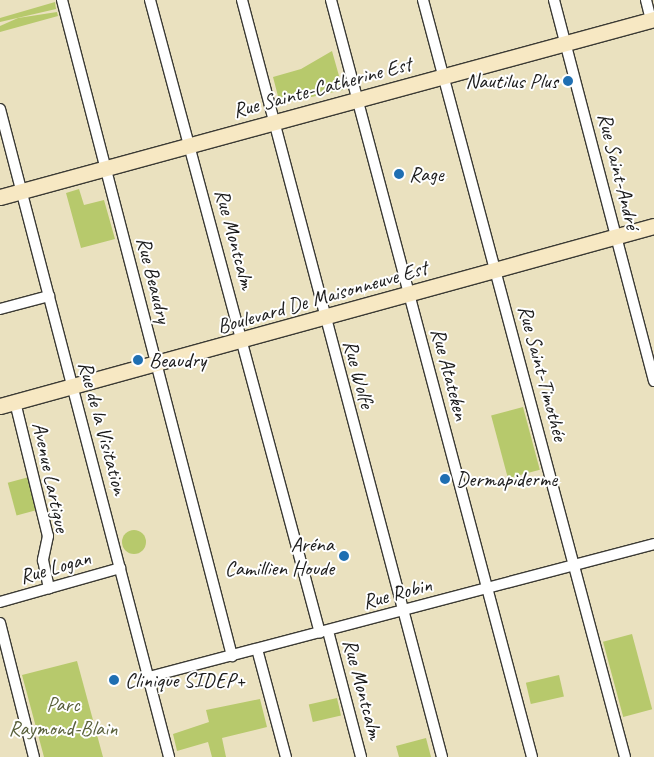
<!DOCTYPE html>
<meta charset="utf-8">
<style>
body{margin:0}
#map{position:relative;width:654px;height:757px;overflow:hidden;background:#eae1bf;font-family:Caveat,sans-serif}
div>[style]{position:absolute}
.green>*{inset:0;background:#b7c96c;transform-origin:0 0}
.round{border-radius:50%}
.roads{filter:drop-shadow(1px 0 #3b3a34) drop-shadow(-1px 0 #3b3a34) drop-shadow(0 1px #3b3a34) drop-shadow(0 -1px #3b3a34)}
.street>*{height:10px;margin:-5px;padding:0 5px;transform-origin:5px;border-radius:5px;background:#fff}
.secondary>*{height:15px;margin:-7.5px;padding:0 7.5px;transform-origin:7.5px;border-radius:7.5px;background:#f7e8c3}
.dots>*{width:14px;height:14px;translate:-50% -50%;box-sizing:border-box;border:2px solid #fff;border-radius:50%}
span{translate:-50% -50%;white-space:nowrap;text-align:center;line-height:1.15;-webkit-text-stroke:4px #fff;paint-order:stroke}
.poi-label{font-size:21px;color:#1c1c1c}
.right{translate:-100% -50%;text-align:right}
.left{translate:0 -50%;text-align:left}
.street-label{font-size:21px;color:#1c1c1c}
.park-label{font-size:21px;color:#5a613c}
</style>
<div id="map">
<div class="green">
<i style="clip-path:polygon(55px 2px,56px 9px,0 22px,0 18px)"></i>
<i style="clip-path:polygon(57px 12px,58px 16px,0 32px,0 26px,18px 18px)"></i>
<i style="clip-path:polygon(332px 51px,343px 90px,280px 104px,273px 77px,301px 69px)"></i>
<i style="clip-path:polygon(79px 189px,84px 205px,104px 200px,115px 239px,81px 248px,66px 193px)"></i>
<i style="left:523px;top:407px;width:65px;height:33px;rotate:75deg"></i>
<i style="left:29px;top:477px;width:34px;height:22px;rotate:75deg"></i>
<i class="round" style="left:122px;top:530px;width:24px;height:24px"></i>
<i style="left:632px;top:634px;width:78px;height:30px;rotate:75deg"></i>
<i style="clip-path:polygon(77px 661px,103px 757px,44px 757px,22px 675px)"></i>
<i style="left:559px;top:675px;width:22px;height:34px;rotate:77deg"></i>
<i style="left:337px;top:698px;width:18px;height:29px;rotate:77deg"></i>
<i style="clip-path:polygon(260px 699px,267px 727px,222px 738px,226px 757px,212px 757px,208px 742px,177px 751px,173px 734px,209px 722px,206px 710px)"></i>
<i style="clip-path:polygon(426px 738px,431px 757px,399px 757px,396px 746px)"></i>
</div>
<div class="roads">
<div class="street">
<i style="left:62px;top:0;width:678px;rotate:75.47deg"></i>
<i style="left:150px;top:0;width:655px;rotate:74.97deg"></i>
<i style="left:242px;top:0;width:783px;rotate:75.2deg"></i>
<i style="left:331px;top:0;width:783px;rotate:75.13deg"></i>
<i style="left:423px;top:0;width:783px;rotate:75.06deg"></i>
<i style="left:554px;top:0;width:394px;rotate:75.3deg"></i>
<i style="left:646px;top:0;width:21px;rotate:76deg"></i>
<i style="left:0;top:109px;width:670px;rotate:75.38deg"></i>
<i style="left:0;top:309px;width:51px;rotate:-14.9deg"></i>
<i style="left:15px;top:402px;width:138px;rotate:76.2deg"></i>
<i style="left:48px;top:536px;width:25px;rotate:102deg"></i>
<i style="left:43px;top:560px;width:29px;rotate:78deg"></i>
<i style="left:0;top:602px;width:125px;rotate:-15.8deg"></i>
<i style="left:0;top:623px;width:138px;rotate:75.8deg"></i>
<i style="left:328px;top:631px;width:130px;rotate:75.3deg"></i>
<i style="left:257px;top:649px;width:112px;rotate:75deg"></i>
<i style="left:149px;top:677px;width:522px;rotate:-14.75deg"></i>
</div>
<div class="secondary">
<i style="left:0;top:197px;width:678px;rotate:-15.23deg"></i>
<i style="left:0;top:406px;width:678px;rotate:-15.39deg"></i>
</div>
</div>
<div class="dots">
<i style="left:568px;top:81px;background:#1f6fb2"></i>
<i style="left:399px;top:174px;background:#1f6fb2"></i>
<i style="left:138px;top:360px;background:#1f6fb2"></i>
<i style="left:445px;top:479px;background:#1f6fb2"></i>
<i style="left:344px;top:556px;background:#1f6fb2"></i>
<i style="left:114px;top:680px;background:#1f6fb2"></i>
</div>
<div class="poi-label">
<span class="right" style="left:558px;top:81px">Nautilus Plus</span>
<span class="left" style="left:409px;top:174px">Rage</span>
<span class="left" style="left:149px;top:360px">Beaudry</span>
<span class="left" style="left:456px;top:479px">Dermapiderme</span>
<span class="right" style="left:334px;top:556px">Aréna<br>Camillien Houde</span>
<span class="left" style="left:125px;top:680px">Clinique SIDEP+</span>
</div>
<div class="street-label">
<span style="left:322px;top:87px;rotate:-15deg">Rue Sainte-Catherine Est</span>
<span style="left:619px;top:171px;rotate:76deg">Rue Saint-André</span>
<span style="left:235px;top:239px;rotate:75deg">Rue Montcalm</span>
<span style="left:154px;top:280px;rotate:76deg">Rue Beaudry</span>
<span style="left:322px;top:297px;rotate:-16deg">Boulevard De Maisonneuve Est</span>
<span style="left:543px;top:373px;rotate:75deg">Rue Saint-Timothée</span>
<span style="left:359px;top:374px;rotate:75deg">Rue Wolfe</span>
<span style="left:450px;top:374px;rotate:75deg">Rue Atateken</span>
<span style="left:103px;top:428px;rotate:75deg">Rue de la Visitation</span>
<span style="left:51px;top:477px;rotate:78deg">Avenue Lartigue</span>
<span style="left:55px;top:567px;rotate:-16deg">Rue Logan</span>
<span style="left:397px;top:593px;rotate:-15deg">Rue Robin</span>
<span style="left:363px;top:689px;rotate:75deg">Rue Montcalm</span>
</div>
<div class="park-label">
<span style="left:63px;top:716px">Parc<br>Raymond-Blain</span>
</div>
</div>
